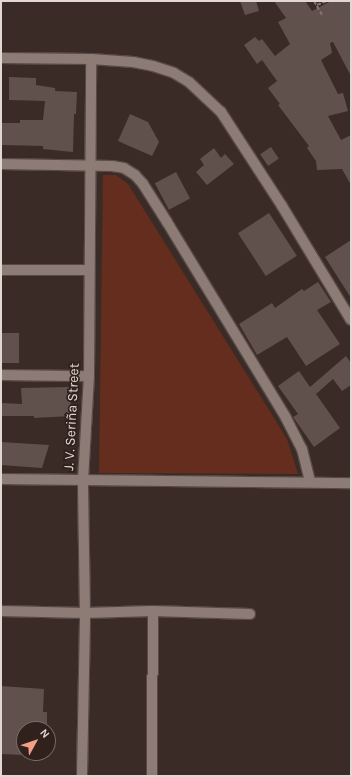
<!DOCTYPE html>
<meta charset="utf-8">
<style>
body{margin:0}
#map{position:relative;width:352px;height:777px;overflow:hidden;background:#3a2b27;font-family:Karla,sans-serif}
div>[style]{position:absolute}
.green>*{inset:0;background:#652d1d}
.building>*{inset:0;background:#61514c;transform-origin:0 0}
.path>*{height:2px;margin-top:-1px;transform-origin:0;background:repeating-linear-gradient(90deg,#827672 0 4px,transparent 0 6px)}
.roads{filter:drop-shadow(1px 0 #574a46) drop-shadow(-1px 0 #574a46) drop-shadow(0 1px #574a46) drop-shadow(0 -1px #574a46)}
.minor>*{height:10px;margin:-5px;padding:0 5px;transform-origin:5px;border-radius:5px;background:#8d7c76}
span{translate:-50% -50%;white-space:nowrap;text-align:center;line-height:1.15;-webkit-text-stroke:3.5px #30211d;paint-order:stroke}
.street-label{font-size:14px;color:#e1d8d5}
.frame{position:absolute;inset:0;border:2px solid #e1d8d5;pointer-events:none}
.north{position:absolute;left:16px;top:721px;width:40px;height:40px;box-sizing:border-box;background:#30211d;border:1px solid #776a67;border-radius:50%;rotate:50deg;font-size:11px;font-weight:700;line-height:16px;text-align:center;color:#e1d8d5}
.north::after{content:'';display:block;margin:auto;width:14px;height:18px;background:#f39f86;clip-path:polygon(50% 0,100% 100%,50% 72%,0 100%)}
</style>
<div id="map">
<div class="green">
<i style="clip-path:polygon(103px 175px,116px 175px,128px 184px,287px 439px,298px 474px,99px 473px)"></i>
</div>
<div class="building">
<i style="clip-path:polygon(240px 1px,256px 1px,259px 11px,245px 15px)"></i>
<i style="clip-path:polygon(274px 1px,305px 1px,312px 11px,331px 1px,351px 1px,351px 76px,333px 42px,330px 43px,332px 53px,321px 60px,338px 94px,343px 93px,348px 111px,328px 116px,341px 140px,351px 135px,351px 185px,342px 169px,317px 170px,316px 161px,307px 148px,309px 146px,278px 105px,280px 104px,268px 88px,277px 81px,262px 60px,257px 64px,244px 45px,255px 37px,259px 41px,262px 39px,275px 56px,290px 44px,278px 22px,286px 18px)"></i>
<i style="clip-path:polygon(9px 77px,36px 78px,36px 85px,55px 88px,55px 91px,77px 92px,76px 114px,74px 114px,73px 152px,43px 149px,43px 146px,1px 145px,1px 123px,20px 123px,20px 120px,43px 120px,45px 101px,9px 100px)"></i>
<i style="clip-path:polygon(130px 114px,148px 122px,159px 142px,152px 156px,118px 141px)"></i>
<i style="left:271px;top:147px;width:14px;height:13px;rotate:56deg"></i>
<i style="clip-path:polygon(214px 148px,221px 158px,225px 154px,234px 164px,207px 185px,196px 172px,204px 165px,200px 159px)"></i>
<i style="left:176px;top:172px;width:30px;height:24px;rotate:62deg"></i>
<i style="left:269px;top:213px;width:51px;height:37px;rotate:57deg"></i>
<i style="clip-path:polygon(351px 240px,351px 298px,325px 257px)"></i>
<i style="clip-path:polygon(318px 282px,331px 302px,317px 310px,340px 344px,306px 366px,287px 337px,257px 355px,239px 324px,272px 303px,275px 308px,302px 289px,304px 291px)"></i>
<i style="left:1px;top:333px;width:18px;height:30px"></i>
<i style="clip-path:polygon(346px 356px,351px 363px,351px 385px,342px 391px,333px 379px,316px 394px,340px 428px,314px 447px,293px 417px,298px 414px,278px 386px,299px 371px,310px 387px)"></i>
<i style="clip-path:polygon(70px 387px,71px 416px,34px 418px,34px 416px,1px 416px,1px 403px,22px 404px,21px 388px)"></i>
<i style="clip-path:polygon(1px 442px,49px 445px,42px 468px,1px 465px)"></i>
<i style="clip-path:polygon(1px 686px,44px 689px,43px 712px,47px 712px,47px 729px,24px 729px,23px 755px,1px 754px)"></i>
</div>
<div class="path">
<i style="left:314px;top:1px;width:16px;rotate:60deg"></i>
<i style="left:317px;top:5px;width:11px;rotate:-22deg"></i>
</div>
<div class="roads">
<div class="minor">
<i style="left:1px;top:58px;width:90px;rotate:0.6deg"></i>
<i style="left:91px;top:59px;width:42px;rotate:4.1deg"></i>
<i style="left:133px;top:62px;width:20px;rotate:11deg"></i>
<i style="left:153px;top:66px;width:22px;rotate:18deg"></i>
<i style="left:174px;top:73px;width:17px;rotate:31deg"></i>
<i style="left:189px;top:82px;width:44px;rotate:43.2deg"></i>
<i style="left:221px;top:112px;width:112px;rotate:57deg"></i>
<i style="left:282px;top:206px;width:133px;rotate:58.8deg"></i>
<i style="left:1px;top:164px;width:111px;rotate:1deg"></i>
<i style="left:112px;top:166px;width:12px;rotate:9deg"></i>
<i style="left:124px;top:168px;width:13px;rotate:32deg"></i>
<i style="left:135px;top:175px;width:12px;rotate:48deg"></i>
<i style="left:143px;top:184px;width:45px;rotate:57.7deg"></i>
<i style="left:167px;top:222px;width:229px;rotate:58.7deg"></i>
<i style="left:286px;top:418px;width:35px;rotate:63deg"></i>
<i style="left:302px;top:449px;width:34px;rotate:76deg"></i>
<i style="left:1px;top:270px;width:88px"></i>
<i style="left:1px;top:375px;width:88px;rotate:0.7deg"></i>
<i style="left:1px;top:479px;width:350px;rotate:0.7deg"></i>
<i style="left:1px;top:611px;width:84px;rotate:1.4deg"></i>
<i style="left:85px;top:613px;width:68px;rotate:-1.7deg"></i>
<i style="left:153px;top:611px;width:97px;rotate:1.8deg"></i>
<i style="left:82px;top:776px;width:163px;rotate:-88.9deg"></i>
<i style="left:85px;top:613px;width:133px;rotate:-90.9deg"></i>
<i style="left:83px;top:480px;width:104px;rotate:-86.7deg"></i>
<i style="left:89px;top:376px;width:317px;rotate:-89.6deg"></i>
<i style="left:152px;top:776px;width:165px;rotate:-89.7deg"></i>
</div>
</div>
<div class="street-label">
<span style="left:72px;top:417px;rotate:-87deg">J. V. Seriña Street</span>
</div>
<div class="frame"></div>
<div class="north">N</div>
</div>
